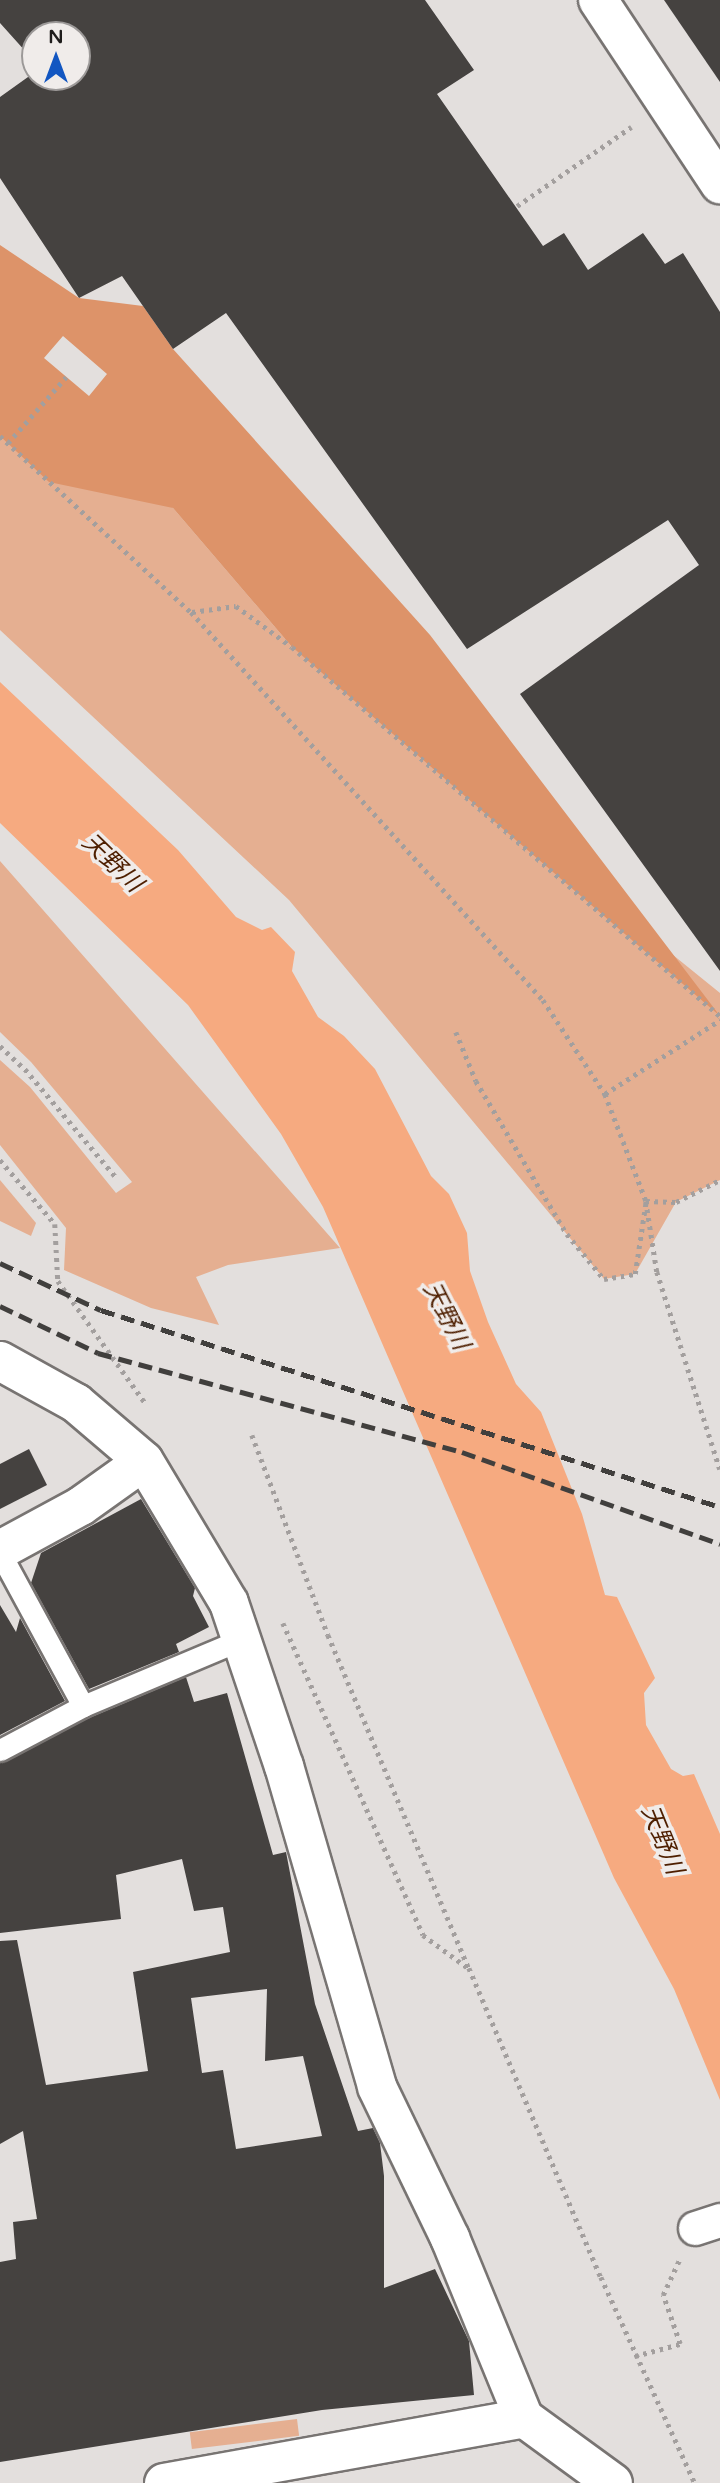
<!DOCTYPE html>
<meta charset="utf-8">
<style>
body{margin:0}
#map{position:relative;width:720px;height:2483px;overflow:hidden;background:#e3dfdd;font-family:"Varela Round","Noto Sans JP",sans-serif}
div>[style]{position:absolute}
.green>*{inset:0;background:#e5af91;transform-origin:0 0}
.forest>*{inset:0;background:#dd9369}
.water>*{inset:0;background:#f6aa80}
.building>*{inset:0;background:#454240}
.path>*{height:4.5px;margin-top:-2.25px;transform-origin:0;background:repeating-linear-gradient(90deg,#a39f9e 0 3.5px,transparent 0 8.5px)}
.roads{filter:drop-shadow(2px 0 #787472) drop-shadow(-2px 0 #787472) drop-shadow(0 2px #787472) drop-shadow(0 -2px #787472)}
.service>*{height:21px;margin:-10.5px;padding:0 10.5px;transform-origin:10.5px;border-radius:10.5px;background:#fff}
.pedestrian>*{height:33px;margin:-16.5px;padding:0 16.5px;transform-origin:16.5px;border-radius:16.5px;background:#fff}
.minor>*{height:38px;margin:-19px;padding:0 19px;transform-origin:19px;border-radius:19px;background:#fff}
.tertiary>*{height:38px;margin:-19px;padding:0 19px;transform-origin:19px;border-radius:19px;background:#fff}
.rail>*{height:5px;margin-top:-2.5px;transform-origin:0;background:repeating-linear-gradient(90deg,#413f3d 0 14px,transparent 0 21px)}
span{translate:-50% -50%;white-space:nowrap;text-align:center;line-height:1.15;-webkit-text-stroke:7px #f0ecea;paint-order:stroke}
.water-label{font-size:24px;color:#4e1f00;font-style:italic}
.north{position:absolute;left:21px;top:21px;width:70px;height:70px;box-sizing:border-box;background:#f0ecea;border:2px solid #9c9998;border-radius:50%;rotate:0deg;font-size:19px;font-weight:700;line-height:28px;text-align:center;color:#1f1d1c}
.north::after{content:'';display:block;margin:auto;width:24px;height:32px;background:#1256c1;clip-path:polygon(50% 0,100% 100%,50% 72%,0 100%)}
</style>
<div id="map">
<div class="green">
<i style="clip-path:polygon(0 378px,173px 508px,292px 647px,720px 993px,720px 1180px,676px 1202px,635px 1274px,604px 1279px,289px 900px,0 630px)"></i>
<i style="clip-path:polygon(0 861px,340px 1248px,228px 1265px,196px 1277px,219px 1325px,151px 1308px,64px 1270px,66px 1228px,0 1145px,0 1060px,30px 1087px,116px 1193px,132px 1182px,31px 1062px,0 1032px)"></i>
<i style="clip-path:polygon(0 1180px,36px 1223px,31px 1236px,0 1221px)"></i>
<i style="left:297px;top:2419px;width:17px;height:108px;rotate:83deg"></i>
</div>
<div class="forest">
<i style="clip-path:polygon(evenodd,0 245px,79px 298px,143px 306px,173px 349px,430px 635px,720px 1016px,292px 647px,173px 508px,49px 482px,0 436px,0 245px,63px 336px,107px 374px,89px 396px,44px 358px,63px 336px)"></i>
</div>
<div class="water">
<i style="clip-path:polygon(0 682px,178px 850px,236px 917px,262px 930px,271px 927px,295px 952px,292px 971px,318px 1017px,344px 1036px,375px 1069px,431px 1176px,449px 1194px,467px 1233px,470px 1271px,488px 1322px,516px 1384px,541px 1412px,582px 1514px,605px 1595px,617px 1597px,655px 1678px,644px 1693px,646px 1725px,671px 1769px,683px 1776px,694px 1774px,720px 1834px,720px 2100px,674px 1989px,614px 1878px,323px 1207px,281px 1134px,188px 1005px,0 823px)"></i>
</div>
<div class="building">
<i style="clip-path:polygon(0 0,425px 0,474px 70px,437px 94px,543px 246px,564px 233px,588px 270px,643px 233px,665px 264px,683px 253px,720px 312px,720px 971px,520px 694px,699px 565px,668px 520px,467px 649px,226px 313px,173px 349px,122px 276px,79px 298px,0 178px,0 97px,35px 72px,35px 77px,77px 77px,77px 35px,35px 35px,35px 62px,0 23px)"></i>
<i style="clip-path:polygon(664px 0,720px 0,720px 82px)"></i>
<i style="clip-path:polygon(29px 1449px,47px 1485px,0 1509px,0 1464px)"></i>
<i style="clip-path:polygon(141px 1499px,195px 1588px,193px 1596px,209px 1627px,176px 1644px,179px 1652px,89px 1689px,31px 1583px,41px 1553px)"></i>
<i style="clip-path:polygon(0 1605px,16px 1632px,20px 1618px,65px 1701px,0 1735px)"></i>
<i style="clip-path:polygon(evenodd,186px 1677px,194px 1702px,227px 1693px,273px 1855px,286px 1852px,315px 2004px,358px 2131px,373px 2128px,380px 2143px,384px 2176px,384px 2288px,435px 2269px,469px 2341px,474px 2395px,322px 2410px,0 2462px,0 2262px,16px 2259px,13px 2222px,37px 2219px,23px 2131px,0 2144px,0 1941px,17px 1940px,46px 2085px,148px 2071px,133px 1972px,230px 1952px,223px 1907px,194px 1911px,182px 1859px,116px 1875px,121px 1919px,0 1933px,0 1763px,89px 1718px,186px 1677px,267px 1989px,265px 2061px,303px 2056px,322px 2136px,236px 2149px,223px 2070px,202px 2073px,191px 1998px,267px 1989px)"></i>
</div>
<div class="path">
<i style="left:517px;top:206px;width:139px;rotate:-34.7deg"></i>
<i style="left:0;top:436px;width:260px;rotate:42.7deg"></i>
<i style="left:191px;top:612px;width:524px;rotate:47.79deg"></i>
<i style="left:543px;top:1000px;width:113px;rotate:56.6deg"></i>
<i style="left:605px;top:1094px;width:115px;rotate:69deg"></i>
<i style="left:646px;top:1201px;width:72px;rotate:81.2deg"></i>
<i style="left:657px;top:1272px;width:207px;rotate:72.3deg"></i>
<i style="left:8px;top:443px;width:88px;rotate:-48.7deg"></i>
<i style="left:192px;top:612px;width:44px;rotate:-7.8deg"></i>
<i style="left:236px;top:606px;width:69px;rotate:36.2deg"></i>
<i style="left:292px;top:647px;width:565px;rotate:40.77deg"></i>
<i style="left:456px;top:1032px;width:53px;rotate:67.8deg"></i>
<i style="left:476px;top:1081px;width:178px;rotate:59.3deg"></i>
<i style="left:567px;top:1234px;width:58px;rotate:50.6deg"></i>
<i style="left:604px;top:1279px;width:31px;rotate:-9deg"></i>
<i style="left:635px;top:1274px;width:74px;rotate:-81.4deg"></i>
<i style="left:646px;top:1201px;width:30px;rotate:2deg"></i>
<i style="left:676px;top:1202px;width:49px;rotate:-26.6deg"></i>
<i style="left:0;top:1046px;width:34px;rotate:43deg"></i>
<i style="left:25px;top:1069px;width:141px;rotate:49.9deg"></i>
<i style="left:605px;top:1094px;width:137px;rotate:-32.8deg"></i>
<i style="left:0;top:1160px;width:84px;rotate:49.3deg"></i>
<i style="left:55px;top:1224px;width:57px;rotate:87deg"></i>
<i style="left:58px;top:1281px;width:151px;rotate:54.4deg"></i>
<i style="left:252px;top:1435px;width:214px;rotate:69.2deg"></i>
<i style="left:328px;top:1635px;width:362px;rotate:67.1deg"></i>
<i style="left:469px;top:1968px;width:336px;rotate:66.9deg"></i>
<i style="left:601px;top:2277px;width:226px;rotate:65.5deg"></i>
<i style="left:283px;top:1623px;width:342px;rotate:65.8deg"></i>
<i style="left:423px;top:1935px;width:56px;rotate:36.3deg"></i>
<i style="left:635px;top:2356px;width:47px;rotate:-14.9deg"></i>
<i style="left:680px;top:2344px;width:52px;rotate:-109.1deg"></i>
<i style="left:663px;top:2295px;width:38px;rotate:-65deg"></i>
</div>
<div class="roads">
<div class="service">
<i style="left:0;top:1553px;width:174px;rotate:61.5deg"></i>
<i style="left:83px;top:1706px;width:173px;rotate:-22.8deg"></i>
<i style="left:0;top:1750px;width:94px;rotate:-27.9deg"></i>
</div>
<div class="pedestrian">
<i style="left:695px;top:2228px;width:26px;rotate:-18deg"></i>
</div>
<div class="minor">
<i style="left:0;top:1550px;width:92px;rotate:-28.5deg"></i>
<i style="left:81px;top:1506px;width:77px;rotate:-35.5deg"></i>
<i style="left:144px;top:1461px;width:165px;rotate:59.1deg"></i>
<i style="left:229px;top:1603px;width:172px;rotate:71.4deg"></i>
<i style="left:284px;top:1766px;width:334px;rotate:73.8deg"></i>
<i style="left:377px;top:2087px;width:168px;rotate:64.2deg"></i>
<i style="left:450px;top:2238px;width:195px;rotate:67.7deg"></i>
<i style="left:524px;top:2418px;width:110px;rotate:36.1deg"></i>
<i style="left:164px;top:2483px;width:366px;rotate:-10.2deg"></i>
</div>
<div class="tertiary">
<i style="left:598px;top:0;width:221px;rotate:56.5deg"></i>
<i style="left:0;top:1361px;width:87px;rotate:28.9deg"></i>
<i style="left:76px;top:1403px;width:89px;rotate:40.5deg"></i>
</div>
</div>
<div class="rail">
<i style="left:0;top:1263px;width:111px;rotate:25deg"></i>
<i style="left:101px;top:1310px;width:650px;rotate:17.65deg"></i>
<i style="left:0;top:1306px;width:109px;rotate:25.6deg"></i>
<i style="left:98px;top:1353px;width:377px;rotate:15.2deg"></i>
<i style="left:462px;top:1452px;width:274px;rotate:19.6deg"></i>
</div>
<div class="water-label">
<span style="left:112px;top:863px;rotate:44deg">天野川</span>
<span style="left:446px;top:1316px;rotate:63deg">天野川</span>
<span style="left:662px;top:1840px;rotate:68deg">天野川</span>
</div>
<div class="north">N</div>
</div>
